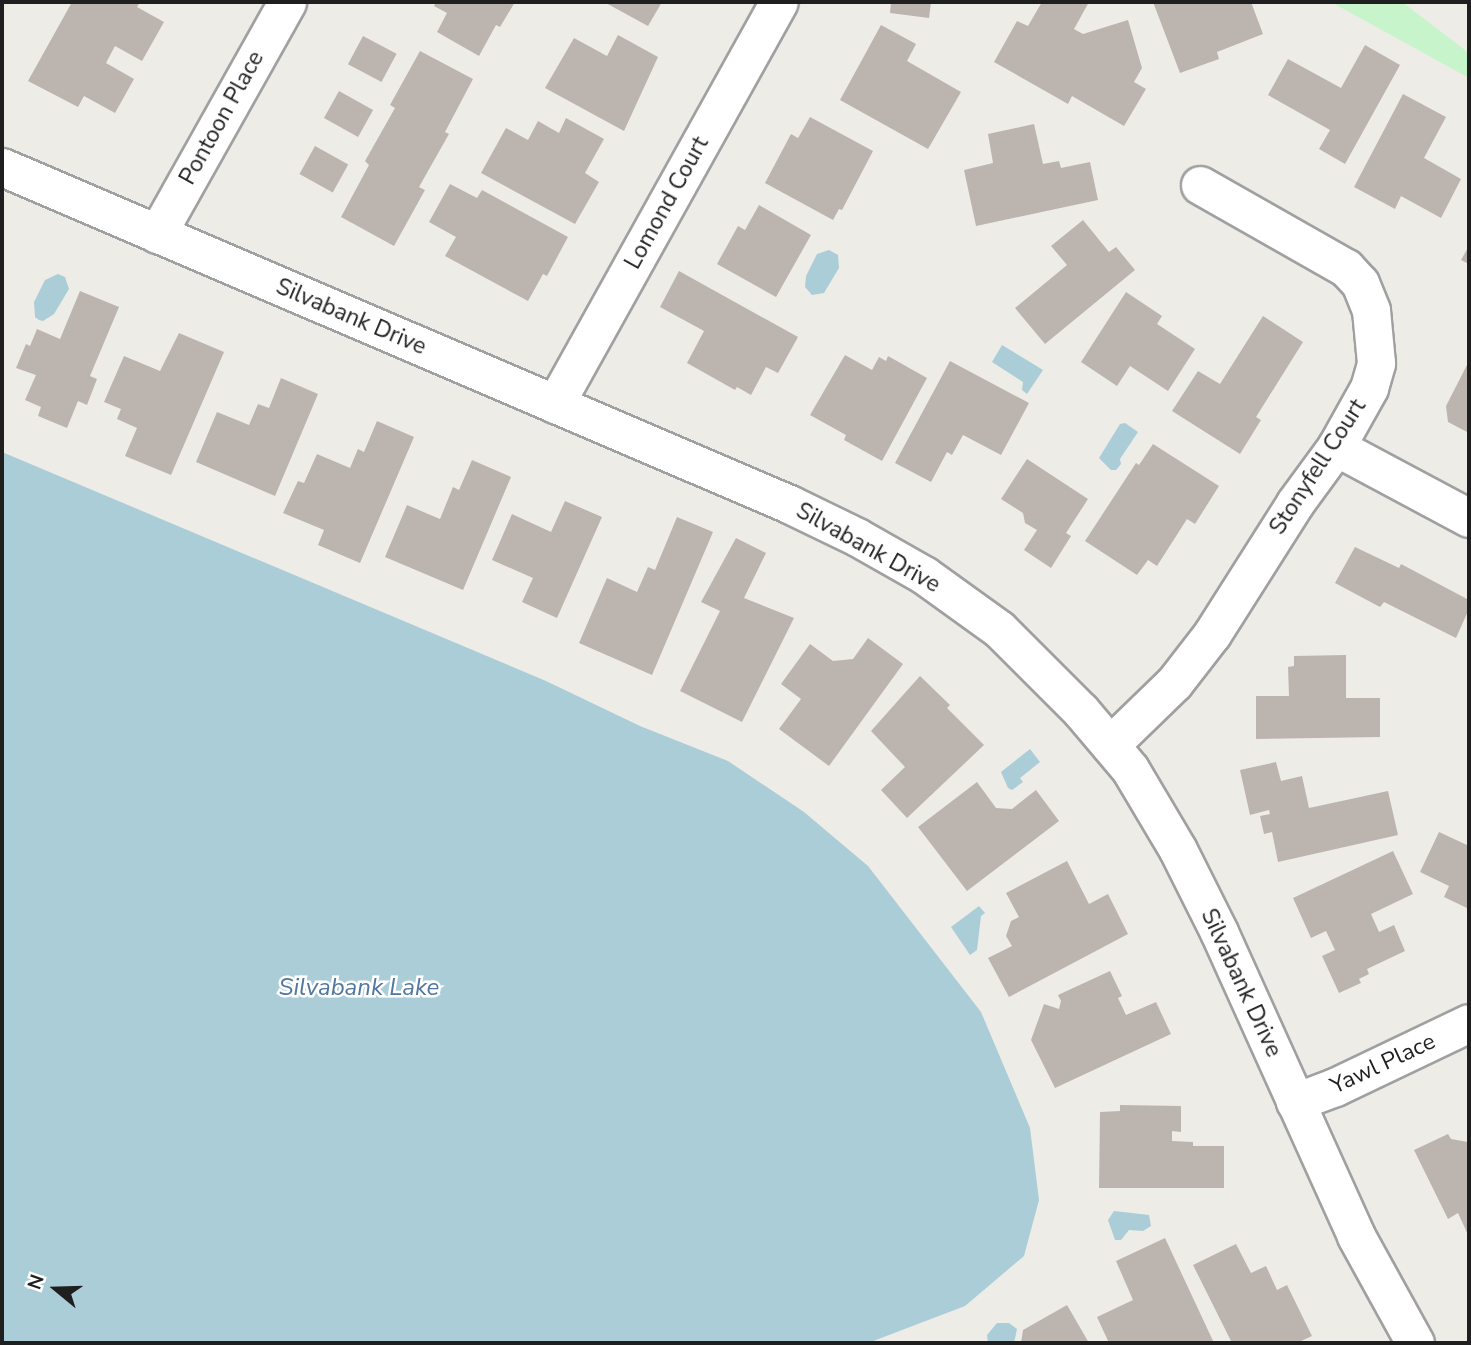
<!DOCTYPE html>
<style>
body{margin:0}
#map{position:relative;width:1471px;height:1345px;overflow:hidden;background:#eeece6;font-family:"Nunito Sans",sans-serif}
div>[style]{position:absolute}
.park>*{inset:0;background:#c7f4cb}
.water>*{inset:0;background:#aacdd8}
.building>*{inset:0;background:#bcb5af;transform-origin:0 0}
.roads{filter:drop-shadow(2px 0 #a0a0a0) drop-shadow(-2px 0 #a0a0a0) drop-shadow(0 2px #a0a0a0) drop-shadow(0 -2px #a0a0a0)}
.minor>*{height:37px;margin:-18.5px;padding:0 18.5px;transform-origin:18.5px;border-radius:18.5px;background:#fff}
span{translate:-50% -50%;white-space:nowrap;text-align:center;line-height:1.15;-webkit-text-stroke:5px #fff;paint-order:stroke}
.street-label{font-size:23px;color:#1f1f1f}
.water-label{font-size:24px;color:#51769f;font-style:italic}
.frame{position:absolute;inset:0;border:4px solid #1f1f1f;pointer-events:none}
.north{position:absolute;left:21px;top:1254px;width:70px;height:70px;-webkit-text-stroke:5px #fff;paint-order:stroke;rotate:289deg;font-size:19px;font-weight:700;line-height:28px;text-align:center;color:#1f1f1f}
.north::after{content:'';display:block;margin:auto;width:24px;height:32px;background:#1f1f1f;clip-path:polygon(50% 0,100% 100%,50% 72%,0 100%)}
</style>
<div id="map">
<div class="park">
<i style="clip-path:polygon(1331px 2px,1402px 2px,1469px 53px,1469px 78px)"></i>
</div>
<div class="water">
<i style="clip-path:polygon(829px 250px,838px 255px,839px 268px,824px 293px,812px 295px,805px 287px,806px 276px,817px 254px)"></i>
<i style="clip-path:polygon(58px 274px,65px 277px,69px 289px,54px 314px,43px 321px,39px 320px,35px 317px,34px 302px,45px 280px)"></i>
<i style="clip-path:polygon(1002px 345px,1043px 370px,1027px 394px,1022px 390px,1023px 382px,992px 362px)"></i>
<i style="clip-path:polygon(1125px 423px,1138px 432px,1120px 459px,1121px 464px,1116px 470px,1111px 470px,1099px 458px,1120px 424px)"></i>
<i style="clip-path:polygon(2px 452px,546px 681px,640px 726px,728px 761px,804px 812px,868px 866px,981px 1012px,1030px 1128px,1039px 1200px,1024px 1256px,965px 1306px,868px 1343px,2px 1343px)"></i>
<i style="clip-path:polygon(1030px 749px,1040px 762px,1020px 778px,1023px 782px,1012px 790px,1008px 788px,1001px 772px)"></i>
<i style="clip-path:polygon(979px 906px,985px 913px,981px 916px,977px 950px,970px 955px,951px 927px)"></i>
<i style="clip-path:polygon(1114px 1211px,1149px 1215px,1151px 1226px,1143px 1231px,1129px 1230px,1121px 1240px,1115px 1240px,1108px 1220px)"></i>
<i style="clip-path:polygon(997px 1323px,1009px 1323px,1017px 1329px,1014px 1343px,988px 1343px,987px 1335px)"></i>
</div>
<div class="building">
<i style="clip-path:polygon(72px 2px,140px 2px,137px 7px,164px 22px,142px 61px,115px 46px,106px 63px,134px 79px,115px 113px,84px 96px,78px 107px,28px 81px)"></i>
<i style="clip-path:polygon(436px 2px,515px 2px,500px 27px,496px 25px,479px 56px,437px 32px,447px 13px,434px 6px)"></i>
<i style="clip-path:polygon(604px 2px,662px 2px,648px 26px)"></i>
<i style="clip-path:polygon(891px 2px,931px 2px,929px 18px,890px 13px)"></i>
<i style="clip-path:polygon(1042px 2px,1089px 2px,1074px 29px,1083px 34px,1128px 20px,1142px 68px,1134px 82px,1146px 89px,1124px 126px,1072px 96px,1068px 104px,994px 62px,1017px 21px,1028px 26px)"></i>
<i style="clip-path:polygon(1153px 2px,1251px 2px,1263px 34px,1217px 52px,1219px 59px,1180px 73px)"></i>
<i style="clip-path:polygon(881px 25px,916px 44px,907px 61px,961px 92px,928px 149px,840px 100px)"></i>
<i style="clip-path:polygon(618px 35px,658px 57px,624px 131px,545px 88px,574px 38px,607px 56px)"></i>
<i style="left:363px;top:36px;width:38px;height:32px;rotate:28deg"></i>
<i style="clip-path:polygon(1365px 45px,1400px 65px,1345px 164px,1319px 149px,1330px 130px,1268px 95px,1288px 59px,1341px 88px)"></i>
<i style="clip-path:polygon(420px 51px,473px 79px,445px 132px,449px 134px,419px 187px,425px 190px,394px 246px,341px 217px,369px 165px,365px 161px,395px 108px,390px 105px)"></i>
<i style="left:339px;top:91px;width:39px;height:31px;rotate:29deg"></i>
<i style="clip-path:polygon(1403px 94px,1446px 117px,1424px 158px,1461px 179px,1441px 218px,1401px 196px,1395px 209px,1354px 187px)"></i>
<i style="clip-path:polygon(810px 117px,873px 151px,842px 210px,839px 209px,833px 220px,765px 183px,791px 134px,798px 138px)"></i>
<i style="clip-path:polygon(566px 118px,604px 139px,585px 173px,599px 182px,575px 224px,481px 173px,506px 128px,528px 140px,538px 121px,559px 133px)"></i>
<i style="clip-path:polygon(1034px 124px,1043px 164px,1059px 161px,1061px 168px,1090px 162px,1098px 200px,976px 226px,964px 170px,993px 163px,988px 134px)"></i>
<i style="left:315px;top:146px;width:38px;height:32px;rotate:29deg"></i>
<i style="clip-path:polygon(450px 184px,477px 198px,482px 190px,568px 237px,547px 276px,543px 274px,528px 301px,445px 256px,456px 237px,429px 222px)"></i>
<i style="clip-path:polygon(759px 205px,811px 235px,776px 297px,717px 264px,738px 226px,745px 230px)"></i>
<i style="clip-path:polygon(1083px 220px,1109px 252px,1116px 247px,1135px 270px,1045px 344px,1015px 308px,1067px 265px,1051px 246px)"></i>
<i style="clip-path:polygon(1469px 246px,1469px 264px,1461px 260px)"></i>
<i style="clip-path:polygon(679px 271px,798px 337px,778px 373px,766px 367px,751px 395px,737px 387px,735px 390px,687px 363px,704px 331px,660px 307px)"></i>
<i style="clip-path:polygon(80px 291px,119px 307px,90px 376px,97px 379px,87px 405px,78px 401px,67px 428px,38px 416px,41px 407px,25px 400px,36px 375px,16px 368px,26px 344px,30px 346px,37px 329px,60px 339px)"></i>
<i style="clip-path:polygon(1126px 292px,1162px 316px,1157px 324px,1195px 349px,1168px 391px,1130px 366px,1117px 386px,1081px 362px)"></i>
<i style="clip-path:polygon(1263px 316px,1303px 342px,1256px 417px,1261px 420px,1240px 454px,1172px 411px,1198px 371px,1220px 384px)"></i>
<i style="clip-path:polygon(179px 333px,224px 352px,171px 475px,125px 456px,137px 428px,117px 419px,121px 409px,104px 402px,124px 356px,160px 371px)"></i>
<i style="clip-path:polygon(845px 355px,872px 370px,879px 357px,886px 361px,888px 356px,927px 378px,882px 461px,844px 440px,846px 435px,810px 415px)"></i>
<i style="clip-path:polygon(950px 361px,1029px 403px,1001px 455px,963px 435px,952px 455px,947px 452px,931px 482px,895px 463px)"></i>
<i style="clip-path:polygon(1469px 361px,1469px 433px,1448px 422px,1446px 406px)"></i>
<i style="clip-path:polygon(281px 378px,318px 394px,275px 496px,196px 462px,217px 412px,249px 425px,258px 404px,269px 408px)"></i>
<i style="clip-path:polygon(377px 421px,414px 437px,360px 563px,318px 545px,324px 530px,283px 513px,298px 481px,304px 483px,317px 454px,350px 468px,358px 449px,364px 452px)"></i>
<i style="clip-path:polygon(1153px 444px,1219px 486px,1195px 524px,1187px 519px,1157px 566px,1148px 560px,1137px 575px,1085px 541px,1136px 463px,1139px 465px)"></i>
<i style="clip-path:polygon(1027px 459px,1088px 499px,1066px 533px,1071px 536px,1051px 568px,1024px 550px,1037px 530px,1025px 523px,1023px 513px,1001px 499px)"></i>
<i style="clip-path:polygon(472px 460px,511px 477px,463px 590px,385px 557px,407px 505px,440px 519px,453px 487px,459px 490px)"></i>
<i style="clip-path:polygon(565px 501px,602px 517px,557px 618px,522px 602px,533px 578px,492px 560px,512px 514px,551px 532px)"></i>
<i style="clip-path:polygon(677px 517px,713px 532px,652px 675px,579px 643px,607px 578px,637px 592px,648px 567px,655px 570px)"></i>
<i style="clip-path:polygon(736px 538px,766px 553px,744px 598px,794px 618px,742px 722px,680px 691px,720px 611px,701px 602px)"></i>
<i style="clip-path:polygon(1355px 547px,1399px 568px,1401px 564px,1469px 600px,1469px 609px,1456px 638px,1384px 602px,1380px 607px,1335px 583px)"></i>
<i style="clip-path:polygon(868px 638px,903px 664px,829px 766px,779px 729px,801px 699px,781px 684px,810px 644px,833px 661px,853px 659px)"></i>
<i style="clip-path:polygon(1346px 655px,1346px 698px,1380px 698px,1380px 737px,1256px 739px,1256px 696px,1289px 696px,1288px 667px,1294px 666px,1294px 656px)"></i>
<i style="clip-path:polygon(920px 676px,950px 705px,947px 708px,984px 745px,907px 818px,881px 790px,905px 767px,871px 731px)"></i>
<i style="clip-path:polygon(1276px 762px,1281px 781px,1302px 776px,1309px 808px,1388px 791px,1398px 835px,1278px 862px,1272px 832px,1264px 834px,1260px 816px,1270px 814px,1269px 810px,1250px 815px,1240px 770px)"></i>
<i style="clip-path:polygon(977px 782px,996px 808px,1012px 809px,1036px 790px,1059px 821px,967px 891px,918px 827px)"></i>
<i style="clip-path:polygon(1439px 832px,1467px 845px,1469px 840px,1469px 909px,1444px 897px,1449px 886px,1420px 872px)"></i>
<i style="clip-path:polygon(1393px 851px,1413px 894px,1371px 914px,1379px 932px,1394px 925px,1405px 951px,1367px 969px,1369px 974px,1359px 979px,1361px 983px,1339px 993px,1322px 956px,1335px 950px,1326px 931px,1311px 938px,1293px 898px)"></i>
<i style="clip-path:polygon(1067px 861px,1089px 904px,1108px 894px,1128px 934px,1009px 997px,988px 958px,1012px 946px,1006px 936px,1011px 921px,1019px 917px,1006px 893px)"></i>
<i style="clip-path:polygon(1110px 971px,1122px 996px,1118px 998px,1126px 1015px,1156px 1002px,1171px 1034px,1055px 1088px,1031px 1040px,1044px 1004px,1059px 1009px,1061px 1001px,1058px 995px)"></i>
<i style="clip-path:polygon(1120px 1105px,1181px 1106px,1181px 1132px,1172px 1131px,1172px 1141px,1193px 1142px,1193px 1146px,1224px 1146px,1224px 1188px,1099px 1188px,1100px 1112px,1120px 1111px)"></i>
<i style="clip-path:polygon(1448px 1134px,1451px 1139px,1468px 1142px,1469px 1145px,1469px 1237px,1458px 1213px,1448px 1219px,1414px 1150px)"></i>
<i style="clip-path:polygon(1165px 1238px,1214px 1343px,1109px 1343px,1097px 1317px,1133px 1300px,1116px 1261px)"></i>
<i style="clip-path:polygon(1236px 1244px,1251px 1273px,1266px 1266px,1277px 1290px,1287px 1285px,1312px 1336px,1297px 1343px,1232px 1343px,1193px 1265px)"></i>
<i style="clip-path:polygon(1067px 1305px,1089px 1343px,1021px 1343px,1023px 1330px)"></i>
</div>
<div class="roads">
<div class="minor">
<i style="left:2px;top:167px;width:856px;rotate:23.18deg"></i>
<i style="left:789px;top:504px;width:76px;rotate:25.9deg"></i>
<i style="left:857px;top:537px;width:77px;rotate:29.6deg"></i>
<i style="left:924px;top:575px;width:92px;rotate:35.8deg"></i>
<i style="left:999px;top:629px;width:116px;rotate:45deg"></i>
<i style="left:1081px;top:711px;width:76px;rotate:49.8deg"></i>
<i style="left:1130px;top:769px;width:94px;rotate:59.3deg"></i>
<i style="left:1178px;top:850px;width:92px;rotate:63.4deg"></i>
<i style="left:1219px;top:932px;width:333px;rotate:65.7deg"></i>
<i style="left:1356px;top:1236px;width:122px;rotate:61.1deg"></i>
<i style="left:157px;top:234px;width:266px;rotate:-60.7deg"></i>
<i style="left:555px;top:404px;width:460px;rotate:-60.9deg"></i>
<i style="left:1336px;top:447px;width:151px;rotate:28.1deg"></i>
<i style="left:1110px;top:745px;width:89px;rotate:-44.1deg"></i>
<i style="left:1174px;top:683px;width:62px;rotate:-52.2deg"></i>
<i style="left:1212px;top:634px;width:155px;rotate:-57.6deg"></i>
<i style="left:1295px;top:503px;width:69px;rotate:-53.8deg"></i>
<i style="left:1336px;top:447px;width:68px;rotate:-60.8deg"></i>
<i style="left:1369px;top:388px;width:26px;rotate:-74deg"></i>
<i style="left:1376px;top:363px;width:53px;rotate:-95.4deg"></i>
<i style="left:1371px;top:310px;width:29px;rotate:-112deg"></i>
<i style="left:1360px;top:283px;width:21px;rotate:-133deg"></i>
<i style="left:1346px;top:268px;width:168px;rotate:-150.4deg"></i>
<i style="left:1295px;top:1102px;width:43px;rotate:-20.6deg"></i>
<i style="left:1335px;top:1087px;width:148px;rotate:-25.5deg"></i>
</div>
</div>
<div class="street-label">
<span style="left:222px;top:118px;rotate:-61deg">Pontoon Place</span>
<span style="left:667px;top:203px;rotate:-61deg">Lomond Court</span>
<span style="left:351px;top:317px;rotate:23deg">Silvabank Drive</span>
<span style="left:1318px;top:467px;rotate:-57deg">Stonyfell Court</span>
<span style="left:868px;top:548px;rotate:29deg">Silvabank Drive</span>
<span style="left:1241px;top:983px;rotate:65deg">Silvabank Drive</span>
<span style="left:1383px;top:1064px;rotate:-25deg">Yawl Place</span>
</div>
<div class="water-label">
<span style="left:359px;top:988px">Silvabank Lake</span>
</div>
<div class="frame"></div>
<div class="north">N</div>
</div>
